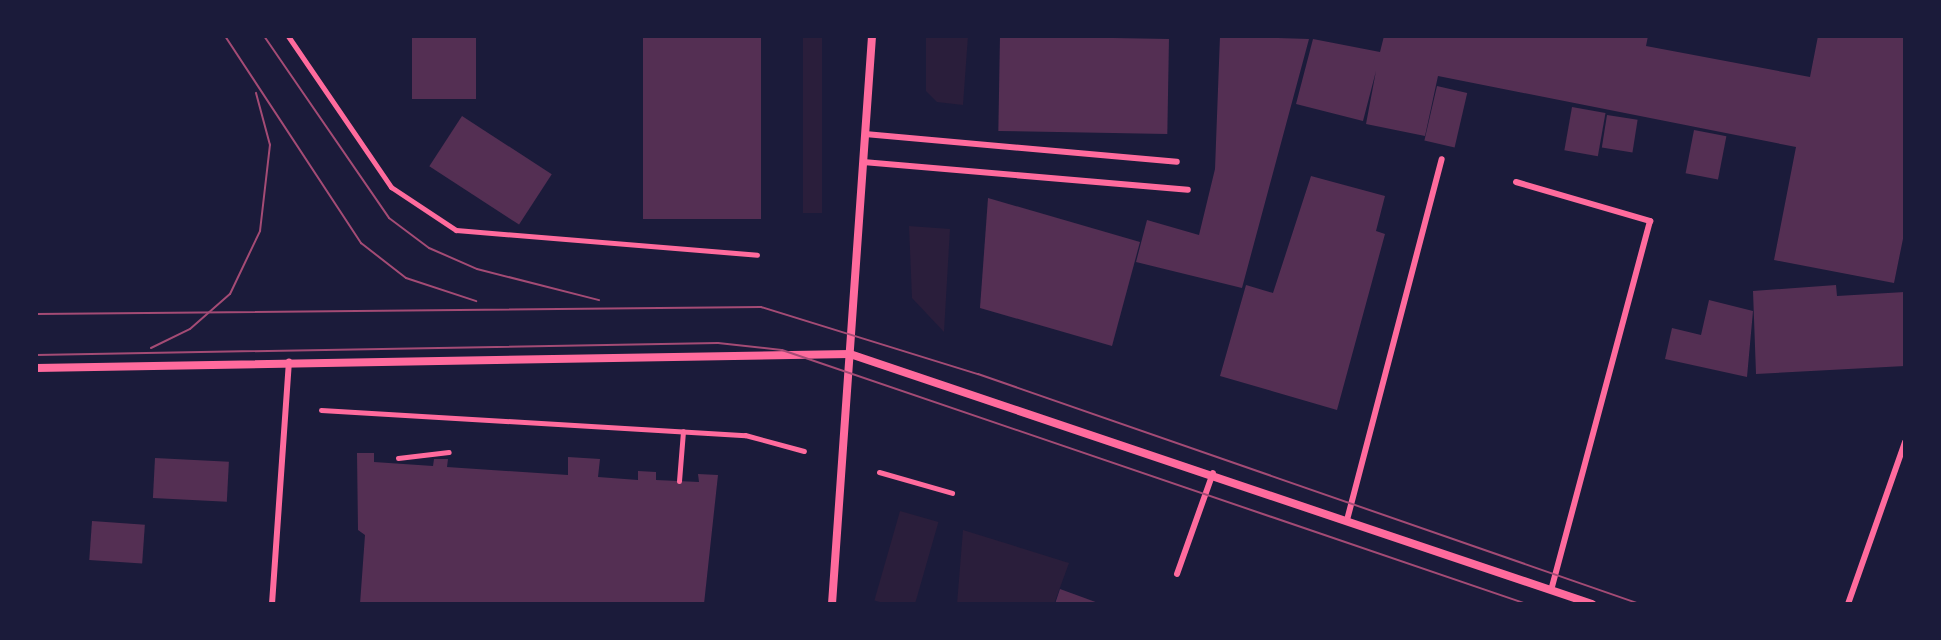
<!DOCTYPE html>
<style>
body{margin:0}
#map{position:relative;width:1941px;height:640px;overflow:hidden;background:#1b1b3a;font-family:"PT Sans Narrow",sans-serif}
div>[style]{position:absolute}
.green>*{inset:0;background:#2a1e3b;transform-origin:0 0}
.building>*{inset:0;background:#542f53;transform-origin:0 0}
.path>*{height:5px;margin:-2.5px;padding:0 2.5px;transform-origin:2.5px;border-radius:2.5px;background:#ff6b9d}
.service>*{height:6px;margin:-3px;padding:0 3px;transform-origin:3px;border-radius:3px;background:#ff6b9d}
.minor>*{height:8px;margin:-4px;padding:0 4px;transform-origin:4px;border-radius:4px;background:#ff6b9d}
.tram>*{height:2px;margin:-1px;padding:0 1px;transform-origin:1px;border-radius:1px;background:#a44b75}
span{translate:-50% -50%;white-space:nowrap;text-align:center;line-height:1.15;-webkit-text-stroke:6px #1b1b3a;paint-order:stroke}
.frame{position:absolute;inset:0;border:38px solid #1b1b3a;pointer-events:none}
</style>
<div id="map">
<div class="green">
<i style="left:803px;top:36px;width:19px;height:177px"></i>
<i style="clip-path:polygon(926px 36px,968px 36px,963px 105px,937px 102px,926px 91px)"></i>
<i style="clip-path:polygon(909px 226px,950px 229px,944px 332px,912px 298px)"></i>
<i style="left:900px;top:511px;width:40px;height:93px;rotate:16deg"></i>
<i style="clip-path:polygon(963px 530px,1069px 563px,1054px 604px,957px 604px)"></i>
</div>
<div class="building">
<i style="left:412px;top:36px;width:64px;height:63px"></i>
<i style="left:643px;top:36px;width:118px;height:183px"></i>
<i style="left:1000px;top:36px;width:169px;height:95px;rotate:1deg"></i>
<i style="clip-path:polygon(1220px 36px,1309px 39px,1242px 288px,1136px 262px,1147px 220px,1199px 235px,1215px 169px)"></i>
<i style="clip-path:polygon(1384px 36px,1648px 36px,1646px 46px,1810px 77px,1818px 36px,1905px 36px,1905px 229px,1894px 283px,1774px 260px,1796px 147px,1438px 76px,1425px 136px,1366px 124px,1376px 71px,1363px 121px,1296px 104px,1313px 39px,1380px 52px)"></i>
<i style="left:1437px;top:86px;width:31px;height:56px;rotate:13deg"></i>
<i style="left:1572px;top:107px;width:34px;height:44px;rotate:10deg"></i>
<i style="left:1607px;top:115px;width:31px;height:33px;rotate:9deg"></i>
<i style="left:462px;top:116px;width:107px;height:60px;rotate:33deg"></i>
<i style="left:1694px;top:130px;width:33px;height:44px;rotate:11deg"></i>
<i style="clip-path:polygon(1311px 176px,1385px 196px,1376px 231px,1385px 234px,1337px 410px,1220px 376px,1246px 285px,1273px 293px)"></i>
<i style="clip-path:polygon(988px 198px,1140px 242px,1112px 346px,980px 308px)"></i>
<i style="clip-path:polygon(1836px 285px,1837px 296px,1905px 292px,1905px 366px,1756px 374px,1753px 291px)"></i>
<i style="clip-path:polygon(1709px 300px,1753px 311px,1747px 377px,1665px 359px,1672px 328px,1701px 335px)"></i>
<i style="clip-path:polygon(357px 453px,374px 453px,374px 462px,433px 466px,434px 459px,448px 459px,447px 467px,568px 475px,568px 457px,600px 459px,598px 477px,638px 480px,638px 471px,656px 472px,656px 480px,699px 482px,698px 474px,718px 475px,704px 604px,360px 604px,365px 535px,358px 530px)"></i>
<i style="left:155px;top:458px;width:74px;height:40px;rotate:3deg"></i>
<i style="left:92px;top:521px;width:53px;height:39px;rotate:4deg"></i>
<i style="clip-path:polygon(1060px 589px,1101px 604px,1055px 604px)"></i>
</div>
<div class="path">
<i style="left:288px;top:36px;width:183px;rotate:55.7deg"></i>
<i style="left:391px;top:187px;width:78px;rotate:33.5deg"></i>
<i style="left:456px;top:230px;width:302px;rotate:4.7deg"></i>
<i style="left:321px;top:410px;width:425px;rotate:3.4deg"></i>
<i style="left:745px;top:435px;width:61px;rotate:15.2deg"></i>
<i style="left:398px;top:458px;width:51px;rotate:-6.7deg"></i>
<i style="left:879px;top:472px;width:76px;rotate:16deg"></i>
<i style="left:679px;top:481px;width:50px;rotate:-85.4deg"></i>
</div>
<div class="service">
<i style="left:865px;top:134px;width:313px;rotate:5.1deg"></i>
<i style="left:863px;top:162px;width:326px;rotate:4.9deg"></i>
<i style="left:1516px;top:182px;width:140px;rotate:16.2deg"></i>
<i style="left:1650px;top:221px;width:382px;rotate:105deg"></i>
<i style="left:1347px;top:520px;width:373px;rotate:-75.3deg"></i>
<i style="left:1177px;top:574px;width:107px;rotate:-70.4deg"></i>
<i style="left:272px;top:604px;width:243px;rotate:-86deg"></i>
<i style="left:1848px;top:604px;width:172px;rotate:-70.6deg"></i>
</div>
<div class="minor">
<i style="left:36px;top:368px;width:814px;rotate:-0.99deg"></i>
<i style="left:850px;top:354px;width:783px;rotate:18.62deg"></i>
<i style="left:832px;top:604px;width:569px;rotate:-85.97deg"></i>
</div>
<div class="tram">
<i style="left:225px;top:36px;width:248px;rotate:56.7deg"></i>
<i style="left:361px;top:243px;width:57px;rotate:37.9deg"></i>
<i style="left:406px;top:278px;width:74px;rotate:18.2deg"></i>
<i style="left:264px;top:36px;width:221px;rotate:55.5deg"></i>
<i style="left:389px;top:218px;width:50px;rotate:36.9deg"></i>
<i style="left:429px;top:248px;width:52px;rotate:23.6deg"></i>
<i style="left:477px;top:269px;width:126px;rotate:14.3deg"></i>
<i style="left:36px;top:314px;width:725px;rotate:-0.55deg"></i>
<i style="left:761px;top:307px;width:227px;rotate:17.2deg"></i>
<i style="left:978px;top:374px;width:701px;rotate:19.16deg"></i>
<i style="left:151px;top:348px;width:43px;rotate:-26deg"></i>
<i style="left:190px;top:329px;width:53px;rotate:-41.2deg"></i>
<i style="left:230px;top:294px;width:70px;rotate:-64.5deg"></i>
<i style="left:260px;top:231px;width:87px;rotate:-83.4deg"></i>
<i style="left:270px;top:145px;width:54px;rotate:-105.1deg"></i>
<i style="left:36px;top:355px;width:682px;rotate:-1.01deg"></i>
<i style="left:718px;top:343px;width:64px;rotate:6.2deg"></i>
<i style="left:782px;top:350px;width:787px;rotate:18.83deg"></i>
</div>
<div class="frame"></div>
</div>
